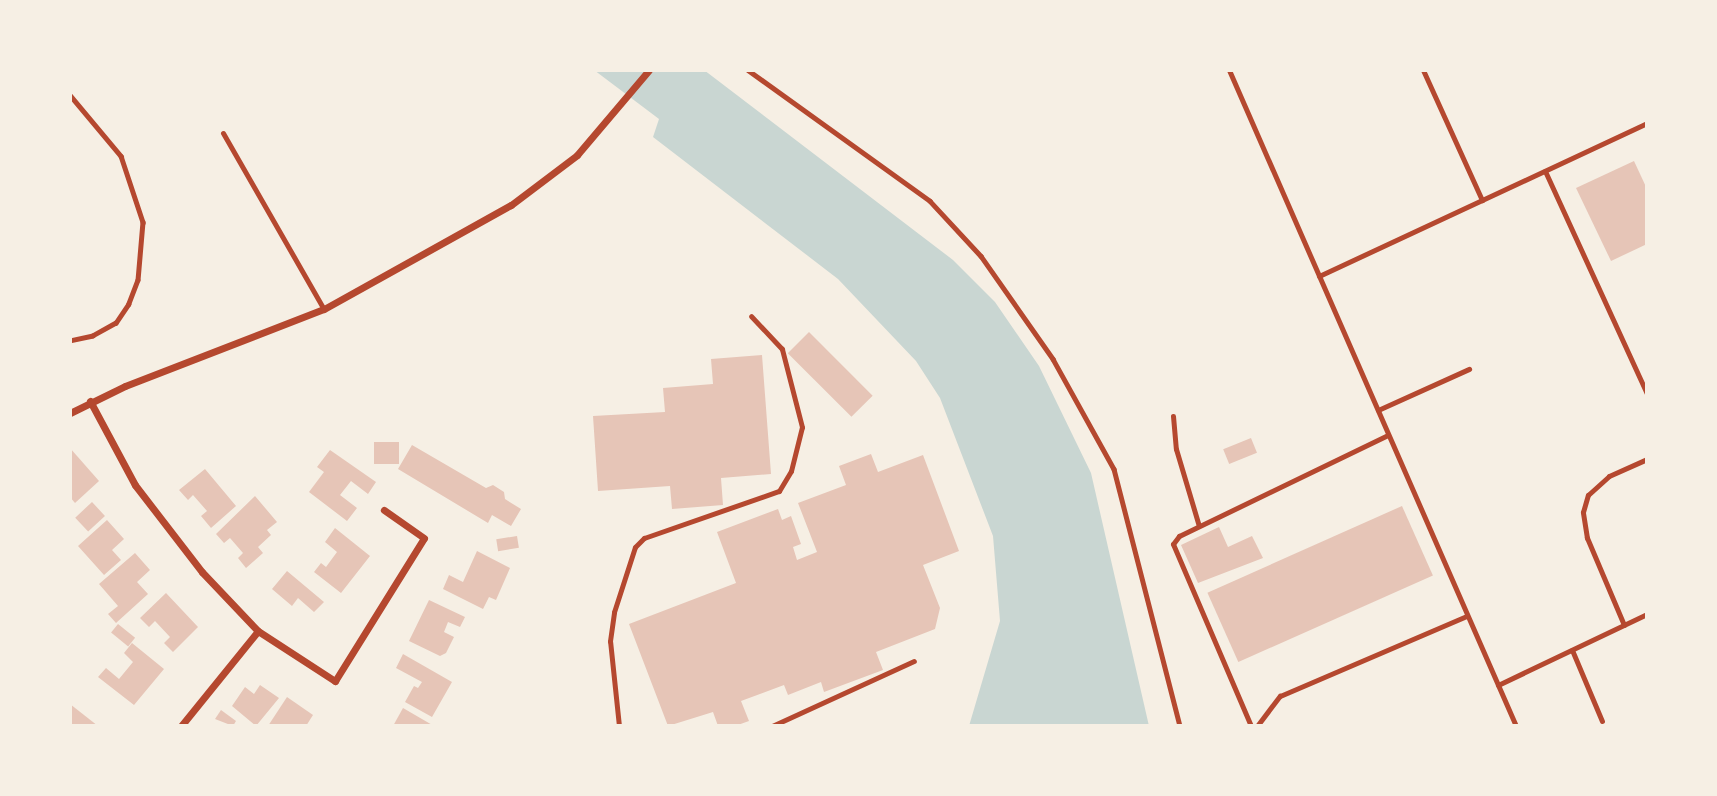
<!DOCTYPE html>
<style>
body{margin:0}
#map{position:relative;width:1717px;height:796px;overflow:hidden;background:#f6efe4;font-family:Figtree,sans-serif}
div>[style]{position:absolute}
.water>*{inset:0;background:#c9d6d2}
.building>*{inset:0;background:#e6c5b7;transform-origin:0 0}
.path>*{height:4.5px;margin:-2.25px;padding:0 2.25px;transform-origin:2.25px;border-radius:2.25px;background:#b5482f}
.service>*{height:5px;margin:-2.5px;padding:0 2.5px;transform-origin:2.5px;border-radius:2.5px;background:#b5482f}
.minor>*{height:7px;margin:-3.5px;padding:0 3.5px;transform-origin:3.5px;border-radius:3.5px;background:#b5482f}
span{translate:-50% -50%;white-space:nowrap;text-align:center;line-height:1.15;-webkit-text-stroke:7px #f6efe4;paint-order:stroke}
.frame{position:absolute;inset:0;border:72px solid #f6efe4;pointer-events:none}
</style>
<div id="map">
<div class="water">
<i style="clip-path:polygon(594px 70px,704px 70px,953px 260px,995px 302px,1039px 366px,1091px 473px,1149px 726px,969px 726px,1000px 621px,993px 536px,940px 398px,916px 361px,838px 279px,653px 137px,659px 119px)"></i>
</div>
<div class="building">
<i style="clip-path:polygon(1634px 161px,1647px 189px,1647px 244px,1611px 261px,1576px 188px)"></i>
<i style="left:809px;top:332px;width:90px;height:30px;rotate:45deg"></i>
<i style="clip-path:polygon(762px 355px,771px 474px,721px 478px,723px 505px,672px 509px,670px 486px,598px 491px,593px 416px,665px 412px,663px 388px,713px 384px,711px 359px)"></i>
<i style="left:1251px;top:438px;width:16px;height:30px;rotate:68deg"></i>
<i style="left:374px;top:442px;width:25px;height:22px"></i>
<i style="clip-path:polygon(412px 445px,486px 488px,493px 485px,504px 492px,505px 499px,521px 509px,511px 526px,492px 515px,488px 523px,398px 469px)"></i>
<i style="clip-path:polygon(70px 448px,99px 481px,75px 503px,70px 497px)"></i>
<i style="clip-path:polygon(330px 450px,376px 482px,368px 494px,351px 481px,340px 495px,357px 508px,347px 521px,309px 492px,324px 472px,317px 467px)"></i>
<i style="clip-path:polygon(871px 454px,878px 472px,923px 455px,959px 551px,923px 565px,940px 608px,935px 629px,876px 652px,883px 670px,824px 692px,821px 682px,788px 695px,784px 685px,741px 701px,749px 721px,735px 726px,718px 726px,713px 712px,668px 726px,629px 624px,736px 583px,717px 532px,778px 509px,782px 520px,791px 516px,801px 544px,793px 547px,797px 560px,817px 552px,798px 503px,846px 485px,839px 466px)"></i>
<i style="clip-path:polygon(205px 469px,236px 506px,211px 528px,201px 516px,207px 511px,193px 495px,188px 500px,179px 490px)"></i>
<i style="clip-path:polygon(255px 496px,277px 522px,267px 530px,271px 535px,258px 547px,263px 553px,246px 568px,238px 558px,243px 553px,230px 538px,224px 543px,216px 534px)"></i>
<i style="left:92px;top:502px;width:19px;height:23px;rotate:47deg"></i>
<i style="left:1402px;top:506px;width:76px;height:213px;rotate:66deg"></i>
<i style="clip-path:polygon(107px 520px,124px 539px,112px 550px,121px 560px,104px 575px,78px 546px)"></i>
<i style="clip-path:polygon(1219px 527px,1228px 547px,1252px 536px,1263px 558px,1198px 583px,1181px 545px)"></i>
<i style="clip-path:polygon(335px 528px,370px 556px,341px 593px,314px 572px,321px 563px,326px 567px,337px 552px,325px 542px)"></i>
<i style="left:517px;top:536px;width:12px;height:21px;rotate:81deg"></i>
<i style="clip-path:polygon(477px 551px,510px 568px,496px 600px,489px 597px,483px 609px,443px 589px,449px 575px,463px 582px)"></i>
<i style="clip-path:polygon(135px 553px,150px 570px,137px 582px,148px 594px,116px 623px,108px 614px,118px 606px,99px 584px)"></i>
<i style="clip-path:polygon(287px 571px,324px 602px,314px 612px,298px 598px,292px 606px,272px 589px)"></i>
<i style="clip-path:polygon(166px 593px,198px 627px,173px 652px,164px 643px,170px 637px,155px 621px,149px 627px,140px 618px)"></i>
<i style="clip-path:polygon(429px 600px,465px 617px,460px 627px,448px 622px,444px 632px,454px 637px,446px 653px,440px 656px,409px 641px)"></i>
<i style="left:118px;top:624px;width:22px;height:11px;rotate:39deg"></i>
<i style="clip-path:polygon(132px 643px,164px 669px,134px 705px,98px 677px,106px 668px,119px 679px,133px 662px,124px 653px)"></i>
<i style="clip-path:polygon(403px 654px,452px 682px,432px 717px,405px 702px,414px 686px,418px 688px,422px 682px,396px 668px)"></i>
<i style="clip-path:polygon(260px 685px,279px 698px,256px 726px,232px 706px,245px 687px,254px 694px)"></i>
<i style="clip-path:polygon(287px 697px,313px 715px,306px 726px,268px 726px)"></i>
<i style="clip-path:polygon(70px 704px,98px 726px,70px 726px)"></i>
<i style="clip-path:polygon(403px 708px,434px 726px,393px 726px)"></i>
<i style="clip-path:polygon(221px 710px,236px 721px,233px 726px,215px 719px)"></i>
</div>
<div class="path">
<i style="left:748px;top:70px;width:224px;rotate:35.7deg"></i>
<i style="left:930px;top:201px;width:75px;rotate:47.2deg"></i>
<i style="left:981px;top:256px;width:126px;rotate:55deg"></i>
<i style="left:1053px;top:359px;width:126px;rotate:61deg"></i>
<i style="left:1114px;top:469px;width:265px;rotate:75.6deg"></i>
<i style="left:70px;top:95px;width:80px;rotate:50.1deg"></i>
<i style="left:121px;top:156px;width:70px;rotate:71.6deg"></i>
<i style="left:143px;top:222px;width:58px;rotate:94.9deg"></i>
<i style="left:138px;top:280px;width:26px;rotate:111deg"></i>
<i style="left:129px;top:304px;width:23px;rotate:124deg"></i>
<i style="left:116px;top:323px;width:26px;rotate:151deg"></i>
<i style="left:93px;top:336px;width:24px;rotate:168deg"></i>
</div>
<div class="service">
<i style="left:1229px;top:70px;width:716px;rotate:66.37deg"></i>
<i style="left:1423px;top:70px;width:143px;rotate:65.6deg"></i>
<i style="left:223px;top:133px;width:203px;rotate:60.2deg"></i>
<i style="left:1545px;top:171px;width:245px;rotate:65.4deg"></i>
<i style="left:1319px;top:276px;width:362px;rotate:-25deg"></i>
<i style="left:1378px;top:410px;width:100px;rotate:-24.3deg"></i>
<i style="left:1173px;top:416px;width:33px;rotate:85deg"></i>
<i style="left:1176px;top:449px;width:80px;rotate:73.4deg"></i>
<i style="left:1624px;top:625px;width:95px;rotate:-113deg"></i>
<i style="left:1587px;top:538px;width:26px;rotate:-99deg"></i>
<i style="left:1583px;top:512px;width:18px;rotate:-74deg"></i>
<i style="left:1588px;top:495px;width:28px;rotate:-42deg"></i>
<i style="left:1609px;top:476px;width:42px;rotate:-24.1deg"></i>
<i style="left:1572px;top:650px;width:77px;rotate:67.1deg"></i>
<i style="left:1498px;top:685px;width:165px;rotate:-25.5deg"></i>
<i style="left:619px;top:726px;width:85px;rotate:-96deg"></i>
<i style="left:610px;top:641px;width:29px;rotate:-82deg"></i>
<i style="left:614px;top:612px;width:68px;rotate:-72.1deg"></i>
<i style="left:635px;top:547px;width:13px;rotate:-45deg"></i>
<i style="left:644px;top:538px;width:143px;rotate:-19.2deg"></i>
<i style="left:779px;top:491px;width:23px;rotate:-59deg"></i>
<i style="left:791px;top:471px;width:45px;rotate:-76deg"></i>
<i style="left:802px;top:427px;width:81px;rotate:-104.4deg"></i>
<i style="left:782px;top:349px;width:45px;rotate:-133.2deg"></i>
<i style="left:772px;top:726px;width:156px;rotate:-24.6deg"></i>
<i style="left:1251px;top:726px;width:198px;rotate:-113.2deg"></i>
<i style="left:1173px;top:544px;width:10px;rotate:-53deg"></i>
<i style="left:1179px;top:536px;width:232px;rotate:-25.8deg"></i>
<i style="left:1257px;top:726px;width:38px;rotate:-53deg"></i>
<i style="left:1280px;top:696px;width:203px;rotate:-23.2deg"></i>
</div>
<div class="minor">
<i style="left:90px;top:401px;width:95px;rotate:61.8deg"></i>
<i style="left:135px;top:485px;width:110px;rotate:52.4deg"></i>
<i style="left:202px;top:572px;width:81px;rotate:46.5deg"></i>
<i style="left:258px;top:631px;width:92px;rotate:33deg"></i>
<i style="left:335px;top:681px;width:168px;rotate:-58.1deg"></i>
<i style="left:424px;top:538px;width:49px;rotate:-145deg"></i>
<i style="left:70px;top:413px;width:61px;rotate:-26.1deg"></i>
<i style="left:125px;top:386px;width:213px;rotate:-21.2deg"></i>
<i style="left:324px;top:309px;width:214px;rotate:-29.1deg"></i>
<i style="left:511px;top:205px;width:83px;rotate:-37.1deg"></i>
<i style="left:577px;top:155px;width:111px;rotate:-49.7deg"></i>
<i style="left:181px;top:726px;width:122px;rotate:-51deg"></i>
</div>
<div class="frame"></div>
</div>
